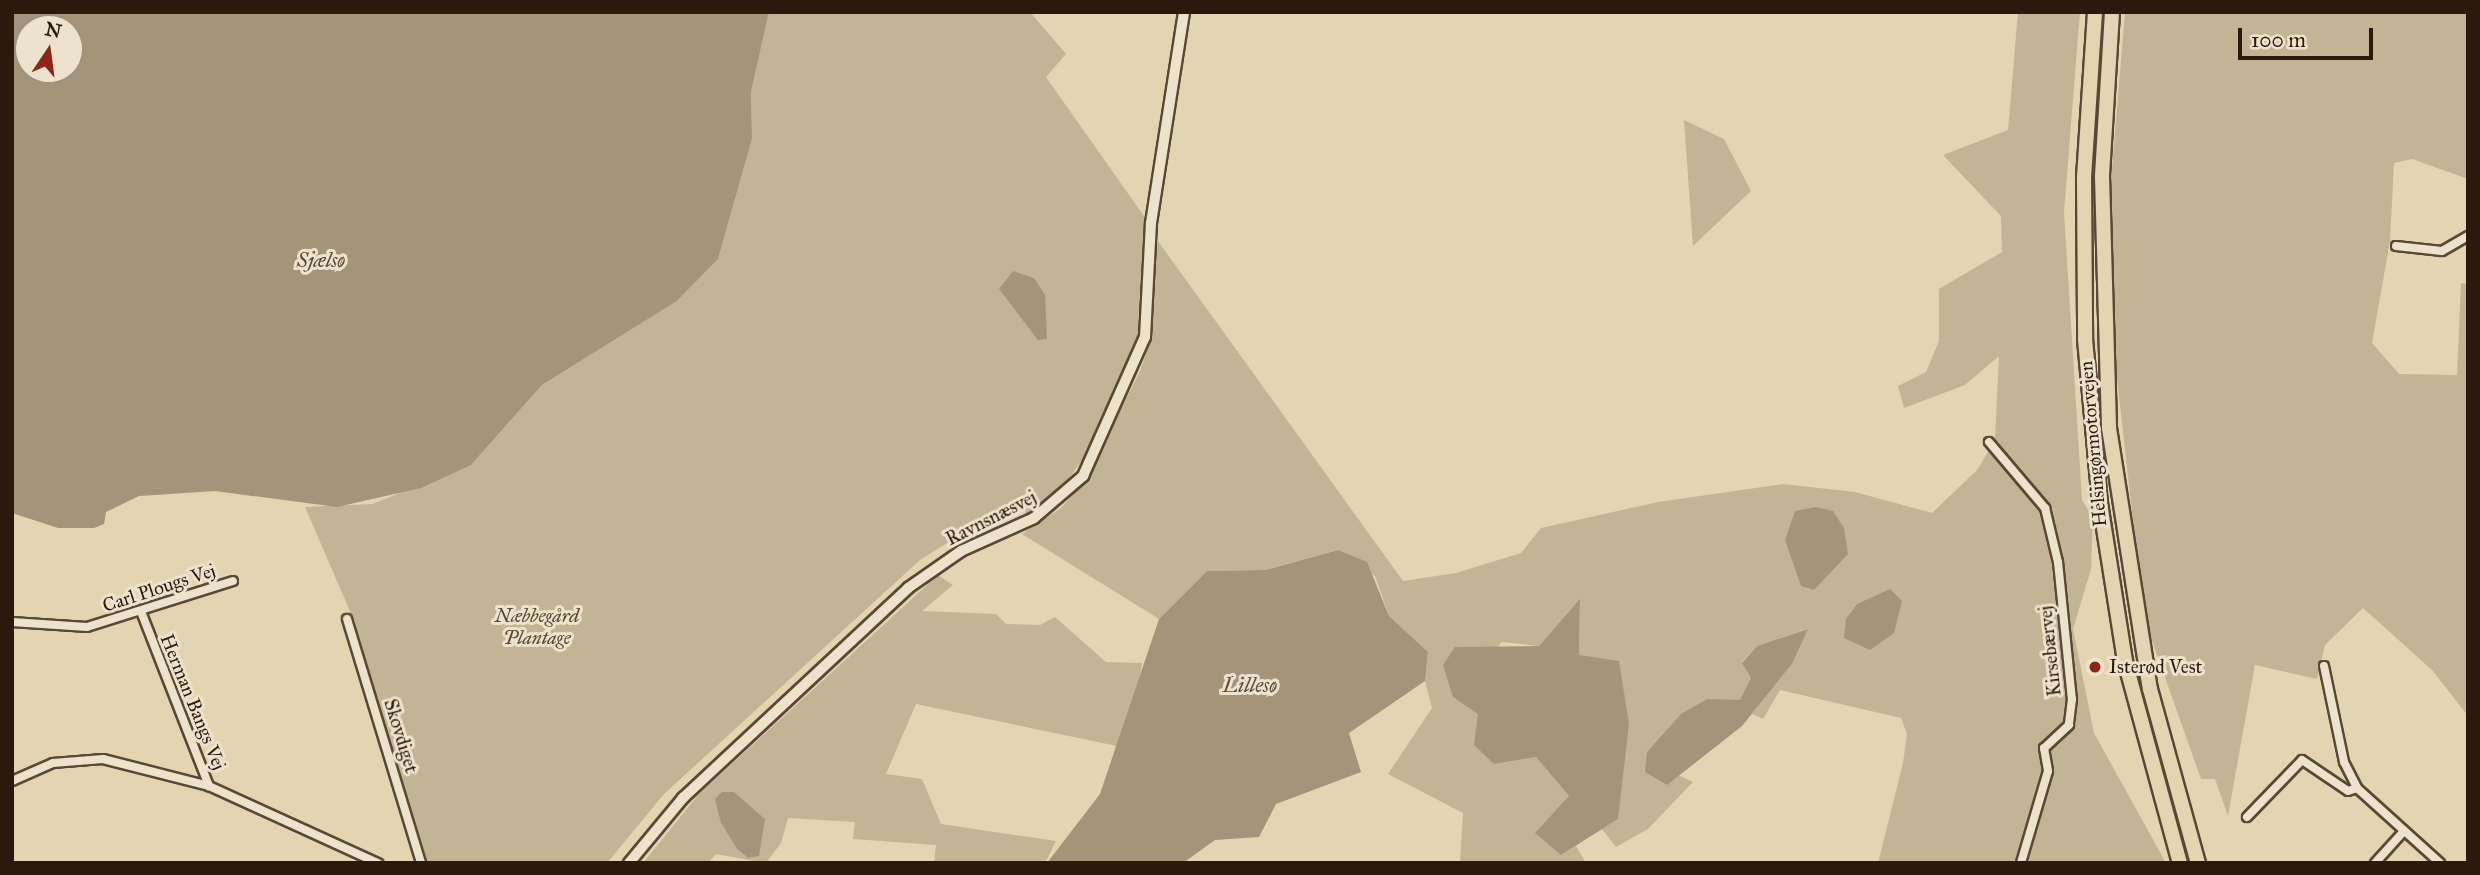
<!DOCTYPE html>
<meta charset="utf-8">
<style>
body{margin:0}
#map{position:relative;width:2480px;height:875px;overflow:hidden;background:#e3d4b2;font-family:"IM FELL Great Primer",serif}
div>[style]{position:absolute}
.green>*{inset:0;background:#c4b496}
.water>*{inset:0;background:#a49479}
.roads{filter:drop-shadow(2px 0 #594835) drop-shadow(-2px 0 #594835) drop-shadow(0 2px #594835) drop-shadow(0 -2px #594835)}
.street>*{height:8px;margin:-4px;padding:0 4px;transform-origin:4px;border-radius:4px;background:#ede3cd}
.secondary>*{height:10px;margin:-5px;padding:0 5px;transform-origin:5px;border-radius:5px;background:#ede3cd}
.highway>*{height:14px;margin:-7px;padding:0 7px;transform-origin:7px;border-radius:7px;background:#e3d4b2}
.dots>*{width:19px;height:19px;translate:-50% -50%;box-sizing:border-box;border:4px solid #ede3cd;border-radius:50%}
span{translate:-50% -50%;white-space:nowrap;text-align:center;line-height:1.15;-webkit-text-stroke:6px #ede3cd;paint-order:stroke}
.street-label{font-size:19px;color:#2b190b}
.park-label{font-size:19px;color:#594835;font-style:italic}
.poi-label{font-size:19px;color:#2b190b}
.left{translate:0 -50%;text-align:left}
.water-label{font-size:21px;color:#5b4a37;font-style:italic}
.frame{position:absolute;inset:0;border:14px solid #2b190b;pointer-events:none}
.north{position:absolute;left:14px;top:14px;width:70px;height:70px;box-sizing:border-box;background:#ede3cd;border:2px solid #9f927f;border-radius:50%;rotate:13deg;font-size:19px;font-weight:700;line-height:28px;text-align:center;color:#2b190b}
.north::after{content:'';display:block;margin:auto;width:24px;height:32px;background:#8f2418;clip-path:polygon(50% 0,100% 100%,50% 72%,0 100%)}
.scale{position:absolute;left:2238px;top:28px;width:135px;height:32px;box-sizing:border-box;border:4px solid #2b190b;border-top:0;padding-left:9px;font-size:21px;line-height:24px;white-space:nowrap;color:#2b190b;-webkit-text-stroke:5px #ede3cd;paint-order:stroke}
</style>
<div id="map">
<div class="green">
<i style="clip-path:polygon(769px 12px,1030px 12px,1066px 54px,1046px 77px,1146px 219px,1140px 340px,1097px 439px,1057px 495px,1029px 517px,1016px 500px,920px 560px,664px 794px,607px 863px,422px 863px,352px 616px,305px 507px,372px 504px,471px 465px,542px 385px,677px 301px,718px 259px,752px 139px,751px 92px)"></i>
<i style="clip-path:polygon(2018px 12px,2080px 12px,2064px 212px,2082px 500px,2093px 518px,2091px 569px,2073px 629px,2094px 733px,2166px 863px,1878px 863px,1903px 763px,1907px 734px,1901px 718px,1780px 690px,1763px 719px,1752px 714px,1792px 664px,1807px 629px,1757px 646px,1742px 662px,1751px 678px,1740px 701px,1681px 714px,1647px 753px,1666px 785px,1678px 775px,1693px 782px,1648px 829px,1616px 847px,1602px 829px,1618px 819px,1579px 656px,1580px 600px,1539px 646px,1502px 642px,1453px 697px,1478px 713px,1494px 764px,1536px 757px,1569px 796px,1561px 855px,1576px 846px,1586px 863px,1460px 863px,1463px 813px,1388px 774px,1432px 708px,1425px 681px,1428px 652px,1389px 616px,1375px 576px,1337px 550px,1265px 570px,1207px 571px,1159px 619px,1022px 534px,1061px 508px,1085px 481px,1140px 371px,1151px 340px,1155px 237px,1403px 581px,1456px 573px,1521px 553px,1541px 528px,1658px 502px,1783px 484px,1855px 492px,1932px 513px,1978px 469px,1995px 439px,1999px 356px,1965px 385px,1904px 408px,1898px 386px,1926px 372px,1939px 341px,1939px 289px,2002px 252px,2001px 216px,1943px 155px,2008px 130px)"></i>
<i style="clip-path:polygon(2125px 12px,2468px 12px,2468px 179px,2412px 159px,2394px 163px,2390px 241px,2372px 343px,2399px 374px,2457px 375px,2461px 283px,2468px 284px,2468px 716px,2432px 670px,2363px 608px,2325px 645px,2317px 679px,2255px 665px,2228px 816px,2215px 779px,2201px 779px,2144px 618px,2113px 343px,2111px 181px)"></i>
<i style="clip-path:polygon(1684px 120px,1724px 139px,1751px 191px,1693px 246px)"></i>
<i style="clip-path:polygon(evenodd,938px 575px,953px 585px,922px 611px,996px 614px,1006px 624px,1040px 625px,1055px 617px,1106px 662px,1142px 663px,1137px 698px,1117px 746px,916px 704px,886px 774px,922px 779px,941px 824px,1056px 841px,1045px 863px,934px 863px,936px 845px,853px 839px,855px 822px,788px 818px,781px 843px,766px 863px,716px 854px,708px 863px,643px 863px,698px 795px,938px 575px,721px 823px,759px 856px,748px 858px,737px 849px,721px 823px)"></i>
</div>
<div class="water">
<i style="clip-path:polygon(evenodd,12px 12px,769px 12px,751px 92px,752px 139px,718px 259px,677px 301px,542px 385px,471px 465px,421px 488px,337px 507px,215px 491px,139px 496px,106px 512px,104px 524px,94px 528px,58px 528px,12px 513px,12px 12px,70px 28px,70px 70px,28px 70px,28px 28px,70px 28px)"></i>
<i style="clip-path:polygon(1013px 271px,1034px 278px,1045px 295px,1047px 339px,1038px 340px,999px 289px)"></i>
<i style="clip-path:polygon(1816px 507px,1833px 511px,1844px 528px,1848px 554px,1814px 590px,1801px 586px,1785px 540px,1795px 511px)"></i>
<i style="clip-path:polygon(1338px 550px,1367px 562px,1389px 616px,1428px 652px,1425px 681px,1349px 733px,1361px 772px,1276px 804px,1259px 837px,1215px 840px,1183px 863px,1047px 863px,1100px 794px,1159px 619px,1207px 571px,1265px 570px)"></i>
<i style="clip-path:polygon(1890px 589px,1902px 601px,1894px 633px,1870px 650px,1844px 638px,1846px 619px,1857px 604px)"></i>
<i style="clip-path:polygon(1580px 599px,1579px 655px,1619px 661px,1629px 724px,1618px 819px,1561px 855px,1535px 833px,1569px 796px,1536px 757px,1494px 764px,1474px 745px,1478px 714px,1453px 697px,1443px 665px,1455px 647px,1539px 646px)"></i>
<i style="clip-path:polygon(1808px 629px,1792px 664px,1742px 726px,1667px 785px,1645px 772px,1647px 752px,1681px 714px,1707px 699px,1740px 700px,1751px 678px,1742px 663px,1757px 646px)"></i>
<i style="clip-path:polygon(722px 792px,734px 792px,765px 819px,759px 856px,748px 858px,737px 849px,721px 823px,715px 799px)"></i>
</div>
<div class="roads">
<div class="street">
<i style="left:2396px;top:246px;width:46px;rotate:6.2deg"></i>
<i style="left:2442px;top:251px;width:30px;rotate:-30deg"></i>
<i style="left:1989px;top:442px;width:87px;rotate:49.7deg"></i>
<i style="left:2045px;top:508px;width:56px;rotate:76.5deg"></i>
<i style="left:2058px;top:562px;width:138px;rotate:84.2deg"></i>
<i style="left:2072px;top:699px;width:26px;rotate:97deg"></i>
<i style="left:2069px;top:725px;width:34px;rotate:137deg"></i>
<i style="left:2044px;top:748px;width:23px;rotate:80deg"></i>
<i style="left:2048px;top:771px;width:96px;rotate:106.4deg"></i>
<i style="left:142px;top:614px;width:185px;rotate:68.7deg"></i>
<i style="left:209px;top:786px;width:186px;rotate:24.5deg"></i>
<i style="left:347px;top:619px;width:255px;rotate:73.1deg"></i>
<i style="left:12px;top:622px;width:75px;rotate:3.8deg"></i>
<i style="left:87px;top:627px;width:153px;rotate:-17.5deg"></i>
<i style="left:2324px;top:666px;width:98px;rotate:78.2deg"></i>
<i style="left:2344px;top:762px;width:29px;rotate:63deg"></i>
<i style="left:2357px;top:788px;width:112px;rotate:42.1deg"></i>
<i style="left:12px;top:781px;width:45px;rotate:-23.7deg"></i>
<i style="left:53px;top:763px;width:50px;rotate:-4.6deg"></i>
<i style="left:103px;top:759px;width:109px;rotate:14.3deg"></i>
<i style="left:2247px;top:817px;width:79px;rotate:-46deg"></i>
<i style="left:2302px;top:760px;width:55px;rotate:34deg"></i>
<i style="left:2348px;top:791px;width:9px;rotate:-18deg"></i>
<i style="left:2375px;top:863px;width:43px;rotate:-47.8deg"></i>
</div>
<div class="secondary">
<i style="left:629px;top:863px;width:85px;rotate:-50.3deg"></i>
<i style="left:683px;top:798px;width:308px;rotate:-43deg"></i>
<i style="left:908px;top:588px;width:65px;rotate:-34.9deg"></i>
<i style="left:961px;top:551px;width:80px;rotate:-24.3deg"></i>
<i style="left:1034px;top:518px;width:65px;rotate:-40.6deg"></i>
<i style="left:1083px;top:476px;width:152px;rotate:-66deg"></i>
<i style="left:1145px;top:337px;width:114px;rotate:-87deg"></i>
<i style="left:1151px;top:223px;width:214px;rotate:-81.1deg"></i>
</div>
<div class="highway">
<i style="left:2095px;top:12px;width:164px;rotate:93.8deg"></i>
<i style="left:2084px;top:176px;width:163px;rotate:89.6deg"></i>
<i style="left:2085px;top:339px;width:165px;rotate:84.8deg"></i>
<i style="left:2100px;top:503px;width:160px;rotate:81deg"></i>
<i style="left:2125px;top:661px;width:209px;rotate:74.8deg"></i>
<i style="left:2112px;top:12px;width:164px;rotate:93.5deg"></i>
<i style="left:2102px;top:176px;width:252px;rotate:88.4deg"></i>
<i style="left:2109px;top:428px;width:264px;rotate:81.1deg"></i>
<i style="left:2150px;top:689px;width:180px;rotate:74.6deg"></i>
</div>
</div>
<div class="dots">
<i style="left:2095px;top:667px;background:#8f2418"></i>
</div>
<div class="street-label">
<span style="left:2093px;top:444px;rotate:-95deg">Helsingørmotorvejen</span>
<span style="left:991px;top:518px;rotate:-27deg">Ravnsnæsvej</span>
<span style="left:159px;top:588px;rotate:-18deg">Carl Plougs Vej</span>
<span style="left:2050px;top:651px;rotate:-96deg">Kirsebærvej</span>
<span style="left:193px;top:702px;rotate:68deg">Herman Bangs Vej</span>
<span style="left:401px;top:736px;rotate:73deg">Skovdiget</span>
</div>
<div class="park-label">
<span style="left:537px;top:627px">Næbbegård<br>Plantage</span>
</div>
<div class="poi-label">
<span class="left" style="left:2109px;top:667px">Isterød Vest</span>
</div>
<div class="water-label">
<span style="left:321px;top:260px">Sjælsø</span>
<span style="left:1250px;top:685px">Lillesø</span>
</div>
<div class="frame"></div>
<div class="north">N</div>
<div class="scale">100 m</div>
</div>
